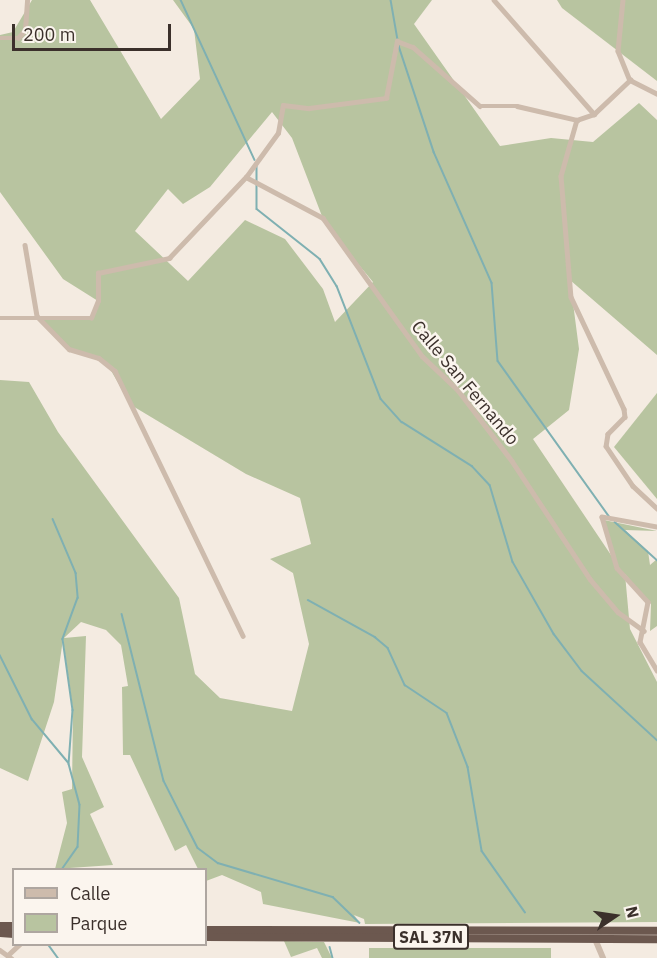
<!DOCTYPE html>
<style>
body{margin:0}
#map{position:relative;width:657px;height:958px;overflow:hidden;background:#f4ebe1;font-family:"IBM Plex Sans",sans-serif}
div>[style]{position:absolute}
.green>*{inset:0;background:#b8c4a0;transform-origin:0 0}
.stream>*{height:1.5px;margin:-0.75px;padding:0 0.75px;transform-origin:0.75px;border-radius:0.75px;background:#7fb0b2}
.minor>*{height:4.5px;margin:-2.25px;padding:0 2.25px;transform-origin:2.25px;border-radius:2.25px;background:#cdbbac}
.tertiary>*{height:6px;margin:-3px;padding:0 3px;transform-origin:3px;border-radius:3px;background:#cdbbac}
.trunk>*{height:8px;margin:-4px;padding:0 4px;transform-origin:4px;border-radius:4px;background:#6c584f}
span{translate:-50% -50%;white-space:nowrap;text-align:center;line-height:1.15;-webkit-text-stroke:5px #fbf5ee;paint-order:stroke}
.shield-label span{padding:2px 4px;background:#fbf5ee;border:2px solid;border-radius:4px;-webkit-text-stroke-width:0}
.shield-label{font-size:16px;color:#3b302b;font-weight:700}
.street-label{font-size:18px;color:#3b302b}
.legend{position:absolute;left:12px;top:868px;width:195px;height:78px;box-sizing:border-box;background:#fbf5ee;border:2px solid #aea6a0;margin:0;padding:8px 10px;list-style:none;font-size:18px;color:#3b302b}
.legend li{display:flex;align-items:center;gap:12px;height:30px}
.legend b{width:30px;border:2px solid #aea6a0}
.north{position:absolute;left:585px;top:886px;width:60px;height:60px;-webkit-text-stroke:4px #fbf5ee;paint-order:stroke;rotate:77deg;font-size:16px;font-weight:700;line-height:24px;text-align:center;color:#3b302b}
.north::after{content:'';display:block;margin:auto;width:21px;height:27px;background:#3b302b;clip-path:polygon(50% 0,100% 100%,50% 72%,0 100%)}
.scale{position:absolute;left:12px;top:24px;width:159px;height:27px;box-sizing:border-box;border:3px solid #3b302b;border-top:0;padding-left:8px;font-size:18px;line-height:21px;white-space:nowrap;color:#3b302b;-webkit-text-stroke:4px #fbf5ee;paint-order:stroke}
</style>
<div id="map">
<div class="green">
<i style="clip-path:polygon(evenodd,32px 0,90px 0,161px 119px,200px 79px,194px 29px,173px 0,432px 0,414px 24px,500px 146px,551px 138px,593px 142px,639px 103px,657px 120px,657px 355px,570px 280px,579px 349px,569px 410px,533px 439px,615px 561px,604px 520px,657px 531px,625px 530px,648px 551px,650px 565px,657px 559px,657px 626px,650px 631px,651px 604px,625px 574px,630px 629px,657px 682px,657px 922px,365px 924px,364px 919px,354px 915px,360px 923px,263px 904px,261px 892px,222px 875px,206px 881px,206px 870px,198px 869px,186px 845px,175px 851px,130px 755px,123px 755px,122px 687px,128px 686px,121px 645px,106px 630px,81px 622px,64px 638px,86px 636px,82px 757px,104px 807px,90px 814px,113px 865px,55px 869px,67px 823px,62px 792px,72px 789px,73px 710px,63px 639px,54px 702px,28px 781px,0 768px,0 380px,29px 382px,58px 432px,179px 598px,195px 674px,220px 698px,292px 711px,309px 644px,293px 573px,270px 559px,311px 544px,300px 498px,246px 474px,131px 405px,106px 362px,69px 349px,37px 316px,91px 318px,98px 301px,63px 279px,0 192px,0 35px,13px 32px,32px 0,272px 112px,292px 138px,325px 224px,373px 282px,335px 322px,323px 289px,285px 239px,245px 220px,188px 281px,135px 231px,168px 189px,183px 204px,210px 187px,272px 112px)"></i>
<i style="clip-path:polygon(557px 0,657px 0,657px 81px,562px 8px)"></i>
<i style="clip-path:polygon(657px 393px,657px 499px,614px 447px)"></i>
<i style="clip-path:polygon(284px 941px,324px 942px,332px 958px,322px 958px,317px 948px,291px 957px)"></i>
<i style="left:551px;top:948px;width:10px;height:182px;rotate:90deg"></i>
</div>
<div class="stream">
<i style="left:181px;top:0;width:176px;rotate:65.2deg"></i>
<i style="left:391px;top:0;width:47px;rotate:80.1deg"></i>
<i style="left:399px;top:46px;width:112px;rotate:71.7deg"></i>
<i style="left:434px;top:152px;width:143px;rotate:66.1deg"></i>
<i style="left:492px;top:283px;width:78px;rotate:85.6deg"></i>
<i style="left:498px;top:361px;width:191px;rotate:54.4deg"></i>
<i style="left:257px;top:164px;width:45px;rotate:90deg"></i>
<i style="left:257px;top:209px;width:80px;rotate:38.4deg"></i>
<i style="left:320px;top:259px;width:32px;rotate:58deg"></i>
<i style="left:337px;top:286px;width:121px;rotate:68.7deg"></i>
<i style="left:381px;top:399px;width:31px;rotate:48deg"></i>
<i style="left:402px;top:422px;width:83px;rotate:32.2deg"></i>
<i style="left:472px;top:466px;width:26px;rotate:47deg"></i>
<i style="left:490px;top:485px;width:80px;rotate:73.4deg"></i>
<i style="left:513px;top:562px;width:83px;rotate:60.3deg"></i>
<i style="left:554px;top:634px;width:46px;rotate:52.9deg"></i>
<i style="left:582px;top:671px;width:102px;rotate:42.6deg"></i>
<i style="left:53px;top:519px;width:59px;rotate:66.9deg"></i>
<i style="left:76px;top:573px;width:25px;rotate:85deg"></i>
<i style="left:78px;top:598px;width:44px;rotate:110.1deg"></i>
<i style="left:63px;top:639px;width:72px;rotate:82deg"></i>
<i style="left:73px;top:710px;width:54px;rotate:94.2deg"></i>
<i style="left:69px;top:764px;width:42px;rotate:75deg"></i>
<i style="left:80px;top:805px;width:42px;rotate:92.7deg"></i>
<i style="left:78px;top:847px;width:28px;rotate:125deg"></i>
<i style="left:615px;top:522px;width:57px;rotate:42.1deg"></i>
<i style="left:308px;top:600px;width:77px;rotate:28.9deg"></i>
<i style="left:375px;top:637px;width:17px;rotate:40deg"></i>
<i style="left:388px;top:648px;width:41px;rotate:65.3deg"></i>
<i style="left:405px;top:685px;width:50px;rotate:33.7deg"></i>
<i style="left:447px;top:713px;width:58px;rotate:68.7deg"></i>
<i style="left:468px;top:767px;width:85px;rotate:80.5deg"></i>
<i style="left:482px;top:851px;width:75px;rotate:54.8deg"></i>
<i style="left:122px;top:614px;width:172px;rotate:75.9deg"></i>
<i style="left:164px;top:781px;width:75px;rotate:63.1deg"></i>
<i style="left:198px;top:848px;width:25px;rotate:37deg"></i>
<i style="left:218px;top:863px;width:120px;rotate:16.5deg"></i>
<i style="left:333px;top:897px;width:37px;rotate:44deg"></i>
<i style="left:0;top:655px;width:72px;rotate:63.4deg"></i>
<i style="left:32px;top:719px;width:56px;rotate:50.1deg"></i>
<i style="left:48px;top:944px;width:17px;rotate:54deg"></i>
<i style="left:330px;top:947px;width:11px;rotate:75deg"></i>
</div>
<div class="minor">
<i style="left:494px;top:0;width:152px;rotate:48.7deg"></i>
<i style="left:623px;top:0;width:51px;rotate:95.6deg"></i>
<i style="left:618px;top:51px;width:31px;rotate:68deg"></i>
<i style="left:0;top:38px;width:18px"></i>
<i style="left:18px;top:38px;width:11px;rotate:-49deg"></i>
<i style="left:25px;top:30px;width:30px;rotate:-86deg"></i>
<i style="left:577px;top:120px;width:58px;rotate:105.9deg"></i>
<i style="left:561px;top:176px;width:121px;rotate:85.3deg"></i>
<i style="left:571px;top:297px;width:124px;rotate:64.7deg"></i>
<i style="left:624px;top:409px;width:8px;rotate:83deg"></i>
<i style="left:625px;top:417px;width:24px;rotate:135deg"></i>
<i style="left:608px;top:434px;width:12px;rotate:99deg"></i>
<i style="left:606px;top:446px;width:48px;rotate:56deg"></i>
<i style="left:633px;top:486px;width:33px;rotate:43deg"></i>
<i style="left:246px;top:177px;width:87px;rotate:28deg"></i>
<i style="left:323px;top:218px;width:170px;rotate:54.3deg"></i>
<i style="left:422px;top:356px;width:50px;rotate:43.4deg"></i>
<i style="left:458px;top:390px;width:89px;rotate:52.7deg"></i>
<i style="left:512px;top:461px;width:141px;rotate:56.5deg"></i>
<i style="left:590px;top:579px;width:43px;rotate:49.7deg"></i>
<i style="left:618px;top:612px;width:32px;rotate:36deg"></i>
<i style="left:25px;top:245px;width:72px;rotate:80.4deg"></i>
<i style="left:37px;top:316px;width:46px;rotate:45.9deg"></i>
<i style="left:69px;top:349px;width:31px;rotate:17deg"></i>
<i style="left:99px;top:358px;width:21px;rotate:39deg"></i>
<i style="left:115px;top:371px;width:294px;rotate:64.2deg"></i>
<i style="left:0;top:318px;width:91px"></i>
<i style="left:91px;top:318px;width:18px;rotate:-68deg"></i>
<i style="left:98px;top:301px;width:28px;rotate:-90deg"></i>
<i style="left:98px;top:273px;width:73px;rotate:-11.9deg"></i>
<i style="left:169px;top:258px;width:112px;rotate:-46.5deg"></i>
<i style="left:246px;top:177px;width:54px;rotate:-54deg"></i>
<i style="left:278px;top:133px;width:28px;rotate:-80deg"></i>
<i style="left:283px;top:105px;width:26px;rotate:7deg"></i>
<i style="left:309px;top:108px;width:78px;rotate:-7.4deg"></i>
<i style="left:386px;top:98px;width:58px;rotate:-79.1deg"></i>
<i style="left:397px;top:41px;width:17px;rotate:21deg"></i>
<i style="left:413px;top:47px;width:89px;rotate:41.4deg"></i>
<i style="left:480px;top:106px;width:37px"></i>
<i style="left:517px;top:106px;width:62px;rotate:13.1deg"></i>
<i style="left:577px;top:120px;width:18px;rotate:-19deg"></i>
<i style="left:594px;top:114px;width:50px;rotate:-43.4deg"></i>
<i style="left:630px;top:80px;width:30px;rotate:27deg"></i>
<i style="left:657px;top:527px;width:56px;rotate:-169.7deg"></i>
<i style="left:602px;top:517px;width:53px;rotate:73.6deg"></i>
<i style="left:617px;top:568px;width:46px;rotate:47.6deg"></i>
<i style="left:648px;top:602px;width:41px;rotate:101.3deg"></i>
<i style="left:640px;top:642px;width:33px;rotate:59deg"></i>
<i style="left:0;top:950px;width:14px;rotate:36deg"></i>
<i style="left:8px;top:955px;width:16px;rotate:-43deg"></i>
</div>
<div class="tertiary">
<i style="left:595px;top:939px;width:21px;rotate:67deg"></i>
</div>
<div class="trunk">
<i style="left:0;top:926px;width:14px"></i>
<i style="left:206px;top:930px;width:451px;rotate:0.1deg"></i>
<i style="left:0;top:933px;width:14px;rotate:4deg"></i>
<i style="left:206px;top:937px;width:451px;rotate:0.3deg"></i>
</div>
<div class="shield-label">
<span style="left:431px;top:937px">SAL 37N</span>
</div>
<div class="street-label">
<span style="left:465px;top:383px;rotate:50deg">Calle San Fernando</span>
</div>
<ul class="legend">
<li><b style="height:8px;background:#cdbbac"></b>Calle</li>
<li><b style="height:16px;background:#b8c4a0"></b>Parque</li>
</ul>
<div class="north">N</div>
<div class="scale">200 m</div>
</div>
